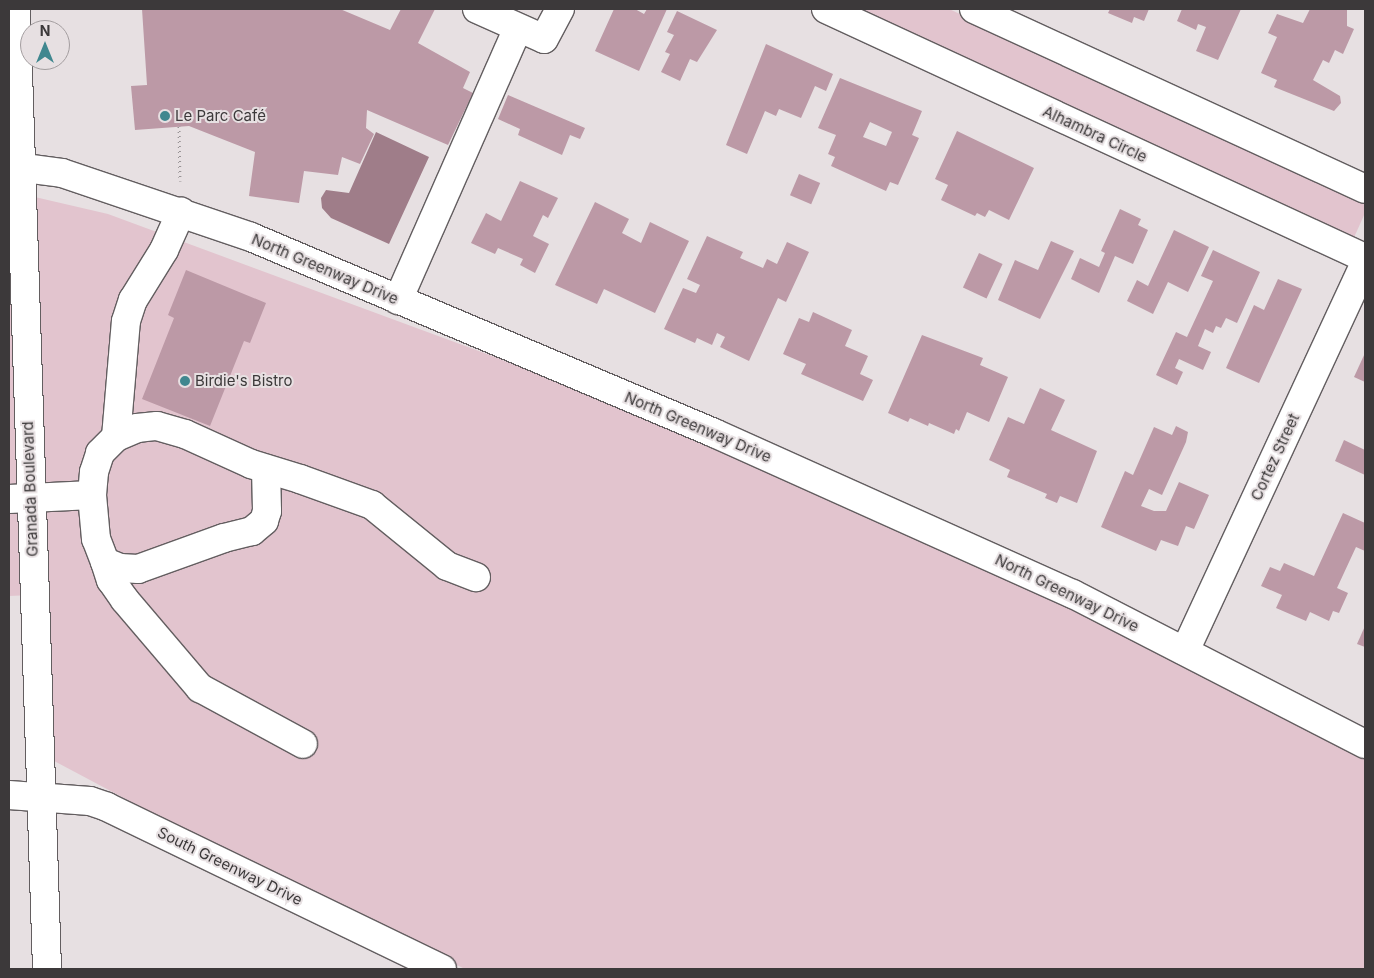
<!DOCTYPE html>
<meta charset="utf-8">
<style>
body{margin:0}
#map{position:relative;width:1374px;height:978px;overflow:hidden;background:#e7e0e2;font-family:Inter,sans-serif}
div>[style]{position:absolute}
.green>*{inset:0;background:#e2c4ce}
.water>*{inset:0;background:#9f7d89}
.building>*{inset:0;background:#bc99a6;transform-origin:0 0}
.path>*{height:3px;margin-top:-1.5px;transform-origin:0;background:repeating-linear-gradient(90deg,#979294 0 1px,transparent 0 5px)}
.roads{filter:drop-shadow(1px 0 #635e60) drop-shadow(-1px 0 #635e60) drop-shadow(0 1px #635e60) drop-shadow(0 -1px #635e60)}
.minor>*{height:28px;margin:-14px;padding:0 14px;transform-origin:14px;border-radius:14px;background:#fff}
.dots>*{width:14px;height:14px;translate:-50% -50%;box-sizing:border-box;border:2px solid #e7e0e2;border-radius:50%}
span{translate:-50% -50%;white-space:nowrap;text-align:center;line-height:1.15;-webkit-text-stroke:4px #e7e0e2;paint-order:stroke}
.poi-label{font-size:15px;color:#3c393a}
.left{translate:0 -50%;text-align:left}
.street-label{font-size:15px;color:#3c393a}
.frame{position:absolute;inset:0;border:10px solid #3c393a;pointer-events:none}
.north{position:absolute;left:20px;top:20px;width:50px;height:50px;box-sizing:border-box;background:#e7e0e2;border:1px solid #a39d9f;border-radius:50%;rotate:0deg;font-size:14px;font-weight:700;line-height:20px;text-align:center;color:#3c393a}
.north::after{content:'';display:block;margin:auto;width:18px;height:22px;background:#40878f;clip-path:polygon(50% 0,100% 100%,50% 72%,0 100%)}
</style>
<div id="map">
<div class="green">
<i style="clip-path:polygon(842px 9px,949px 9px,1365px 200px,1365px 213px,1352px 242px)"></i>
<i style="clip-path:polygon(9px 191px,108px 214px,495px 357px,720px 450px,1084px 614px,1365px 755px,1365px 969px,465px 969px,233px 856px,41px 754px,33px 595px,9px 596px)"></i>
</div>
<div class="water">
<i style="clip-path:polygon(376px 132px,429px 157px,389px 244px,331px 218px,322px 208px,321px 198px,326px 190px,349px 193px)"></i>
</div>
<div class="building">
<i style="clip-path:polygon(142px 9px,340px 9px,390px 30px,401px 9px,435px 9px,418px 43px,470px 72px,463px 88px,473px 93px,448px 145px,367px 110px,366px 128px,374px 134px,360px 164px,342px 157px,338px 175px,304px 171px,299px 203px,249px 196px,255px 152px,189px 126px,135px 130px,131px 86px,147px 85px)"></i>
<i style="clip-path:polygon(614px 9px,635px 9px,644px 14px,647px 9px,667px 9px,639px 71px,595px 51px)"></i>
<i style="clip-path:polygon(1110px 9px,1149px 9px,1144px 21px,1134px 17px,1132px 23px,1108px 13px)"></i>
<i style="clip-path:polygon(1182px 9px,1241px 9px,1218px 60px,1196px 51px,1206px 27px,1198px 24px,1196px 30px,1177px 21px)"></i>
<i style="clip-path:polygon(1310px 9px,1347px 9px,1347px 26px,1354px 29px,1343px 54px,1335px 50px,1329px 63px,1323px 60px,1313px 80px,1340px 96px,1341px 103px,1334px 111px,1274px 87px,1277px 80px,1261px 73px,1277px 37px,1268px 33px,1277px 14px,1303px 23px)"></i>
<i style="clip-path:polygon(677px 11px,717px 30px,697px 62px,690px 59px,680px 81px,661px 72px,670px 54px,665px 52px,674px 35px,667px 32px)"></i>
<i style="clip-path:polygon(766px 44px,833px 74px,826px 91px,815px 86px,801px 118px,779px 109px,776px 116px,765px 111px,747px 154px,726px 145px)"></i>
<i style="clip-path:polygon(evenodd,840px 78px,922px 111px,912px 135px,919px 138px,898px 185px,890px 182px,886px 191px,831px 166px,835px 157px,828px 154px,836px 135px,818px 128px,840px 78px,870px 122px,892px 132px,886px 146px,863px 137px,870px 122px)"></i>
<i style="clip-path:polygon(508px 95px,585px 128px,580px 139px,570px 135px,562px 155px,518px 135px,520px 129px,498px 119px)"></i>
<i style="clip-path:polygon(957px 131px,1034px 168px,1009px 220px,989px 210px,985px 217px,977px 213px,975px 216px,941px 200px,948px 185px,935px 179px)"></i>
<i style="left:799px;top:174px;width:23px;height:23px;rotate:23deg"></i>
<i style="clip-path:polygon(520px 181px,558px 198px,548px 218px,543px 215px,533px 236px,549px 244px,535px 273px,520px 265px,523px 259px,498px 248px,495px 254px,471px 243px,486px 213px,501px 221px)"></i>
<i style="clip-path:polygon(595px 202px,629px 219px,622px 233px,641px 243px,650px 222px,689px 241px,655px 313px,604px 289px,597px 304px,555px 285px)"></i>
<i style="clip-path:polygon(1120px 209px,1141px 219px,1138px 225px,1148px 230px,1133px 264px,1115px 256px,1099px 293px,1071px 279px,1080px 258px,1099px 267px,1105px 253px,1101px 251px)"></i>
<i style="clip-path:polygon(1174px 230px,1209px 247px,1188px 292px,1168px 282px,1153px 314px,1127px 301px,1137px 280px,1148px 286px)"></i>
<i style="clip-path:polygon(707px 236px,743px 252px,740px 258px,763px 268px,767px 259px,777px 264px,787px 242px,809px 252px,786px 302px,778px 298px,749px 361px,720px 347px,725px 337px,717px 333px,712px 345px,697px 338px,695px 343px,664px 329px,683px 288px,696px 293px,700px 285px,687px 279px)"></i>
<i style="clip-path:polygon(1051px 241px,1074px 251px,1040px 319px,998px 300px,1015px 260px,1038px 270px)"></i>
<i style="clip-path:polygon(1213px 250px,1260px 272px,1237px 323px,1226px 318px,1221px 328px,1216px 326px,1213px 333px,1205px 329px,1198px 346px,1211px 352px,1203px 370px,1179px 359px,1175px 368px,1183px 372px,1177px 385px,1156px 375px,1176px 332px,1187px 337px,1213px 281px,1201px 276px)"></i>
<i style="left:979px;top:253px;width:26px;height:38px;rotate:25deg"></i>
<i style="clip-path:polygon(186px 270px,266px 303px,250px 343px,244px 341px,210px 426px,142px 399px,174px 318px,168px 315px)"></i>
<i style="clip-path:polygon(1278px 279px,1302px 289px,1259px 383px,1226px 368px,1254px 305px,1264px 310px)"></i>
<i style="clip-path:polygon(813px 312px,852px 330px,845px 346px,868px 356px,860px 374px,873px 380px,863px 401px,801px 374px,806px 364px,783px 354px,799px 318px,809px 322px)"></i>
<i style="clip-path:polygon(922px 335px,983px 358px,980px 365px,1008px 377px,989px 422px,967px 412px,959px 431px,956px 429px,954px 434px,929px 423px,928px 426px,910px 418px,908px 422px,888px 413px)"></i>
<i style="clip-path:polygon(1365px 353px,1365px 382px,1354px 377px)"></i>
<i style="clip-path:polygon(1040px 388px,1065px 400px,1051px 430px,1097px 451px,1077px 503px,1060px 496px,1057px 503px,1045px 498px,1047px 494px,1007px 477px,1010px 470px,989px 460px,1008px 417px,1024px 424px)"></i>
<i style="clip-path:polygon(1176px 426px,1188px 432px,1186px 442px,1162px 495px,1149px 489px,1141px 506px,1154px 511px,1166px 511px,1179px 482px,1209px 495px,1194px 529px,1186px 526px,1178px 546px,1161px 540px,1156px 551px,1101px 527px,1125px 471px,1133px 475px,1154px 427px,1172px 435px)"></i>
<i style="clip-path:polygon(1344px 440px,1365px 450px,1365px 475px,1335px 461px)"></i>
<i style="clip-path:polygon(1343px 513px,1365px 523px,1365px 551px,1356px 547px,1337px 588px,1348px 593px,1339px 613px,1333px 611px,1329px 621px,1310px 612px,1306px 621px,1276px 608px,1282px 595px,1261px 586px,1270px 567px,1280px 571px,1284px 563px,1314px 576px)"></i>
<i style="clip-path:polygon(1365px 626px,1365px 647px,1357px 644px)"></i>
</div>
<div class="path">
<i style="left:179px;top:126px;width:55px;rotate:89deg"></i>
</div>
<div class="roads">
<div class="minor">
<i style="left:16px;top:9px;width:961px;rotate:88.15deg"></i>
<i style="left:477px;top:9px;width:73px;rotate:24.1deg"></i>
<i style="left:544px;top:39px;width:34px;rotate:-62deg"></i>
<i style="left:826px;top:9px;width:594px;rotate:24.8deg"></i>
<i style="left:974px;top:9px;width:430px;rotate:24.7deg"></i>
<i style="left:9px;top:166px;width:53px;rotate:7.5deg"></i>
<i style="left:62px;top:173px;width:200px;rotate:18.7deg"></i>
<i style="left:251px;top:237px;width:503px;rotate:22.94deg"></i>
<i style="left:714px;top:433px;width:393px;rotate:24.2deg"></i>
<i style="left:1073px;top:594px;width:328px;rotate:27.2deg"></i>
<i style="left:398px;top:300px;width:297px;rotate:-66.2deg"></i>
<i style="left:116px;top:437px;width:116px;rotate:-85.1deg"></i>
<i style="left:126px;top:321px;width:22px;rotate:-72deg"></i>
<i style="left:133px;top:300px;width:59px;rotate:-58.2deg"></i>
<i style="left:164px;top:250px;width:42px;rotate:-65.9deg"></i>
<i style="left:266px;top:469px;width:42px;rotate:88.6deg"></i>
<i style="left:267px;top:511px;width:10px;rotate:107deg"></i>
<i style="left:264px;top:521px;width:16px;rotate:140deg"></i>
<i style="left:252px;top:531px;width:29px;rotate:166deg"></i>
<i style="left:224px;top:538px;width:91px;rotate:160.2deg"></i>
<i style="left:138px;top:569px;width:18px;rotate:-177deg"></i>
<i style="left:120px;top:568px;width:16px;rotate:-158deg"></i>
<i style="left:105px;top:562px;width:25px;rotate:-111deg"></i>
<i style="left:96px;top:539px;width:44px;rotate:-95.2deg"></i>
<i style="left:92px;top:495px;width:23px;rotate:-85deg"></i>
<i style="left:94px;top:472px;width:20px;rotate:-72deg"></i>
<i style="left:100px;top:453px;width:23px;rotate:-45deg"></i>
<i style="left:116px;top:437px;width:23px;rotate:-23deg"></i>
<i style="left:137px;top:428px;width:20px;rotate:-6deg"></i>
<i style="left:157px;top:426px;width:29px;rotate:16deg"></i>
<i style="left:185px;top:434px;width:72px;rotate:24.4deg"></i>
<i style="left:251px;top:464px;width:51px;rotate:17deg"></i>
<i style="left:300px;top:479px;width:77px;rotate:19.9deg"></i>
<i style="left:372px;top:505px;width:97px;rotate:39.1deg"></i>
<i style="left:447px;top:566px;width:31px;rotate:21deg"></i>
<i style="left:9px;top:499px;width:83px;rotate:-2.8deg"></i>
<i style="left:105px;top:562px;width:19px;rotate:72deg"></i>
<i style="left:111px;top:580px;width:24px;rotate:55deg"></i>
<i style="left:125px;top:600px;width:116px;rotate:49.6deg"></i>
<i style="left:200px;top:688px;width:117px;rotate:28.5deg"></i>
<i style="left:1185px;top:651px;width:427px;rotate:-65.1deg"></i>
<i style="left:9px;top:795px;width:81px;rotate:4.2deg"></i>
<i style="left:90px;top:801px;width:18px;rotate:19deg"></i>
<i style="left:107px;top:807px;width:372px;rotate:25.8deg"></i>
</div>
</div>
<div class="dots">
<i style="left:165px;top:116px;background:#40878f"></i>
<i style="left:185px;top:381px;background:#40878f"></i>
</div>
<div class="poi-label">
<span class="left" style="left:175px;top:116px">Le Parc Café</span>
<span class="left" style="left:195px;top:381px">Birdie's Bistro</span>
</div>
<div class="street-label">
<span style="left:1095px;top:134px;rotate:25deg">Alhambra Circle</span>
<span style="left:325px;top:269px;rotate:23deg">North Greenway Drive</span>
<span style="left:698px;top:427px;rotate:23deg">North Greenway Drive</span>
<span style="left:1275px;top:457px;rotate:-65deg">Cortez Street</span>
<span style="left:30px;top:489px;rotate:-92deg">Granada Boulevard</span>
<span style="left:1067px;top:593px;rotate:26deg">North Greenway Drive</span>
<span style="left:230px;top:866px;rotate:26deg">South Greenway Drive</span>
</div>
<div class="frame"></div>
<div class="north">N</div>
</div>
